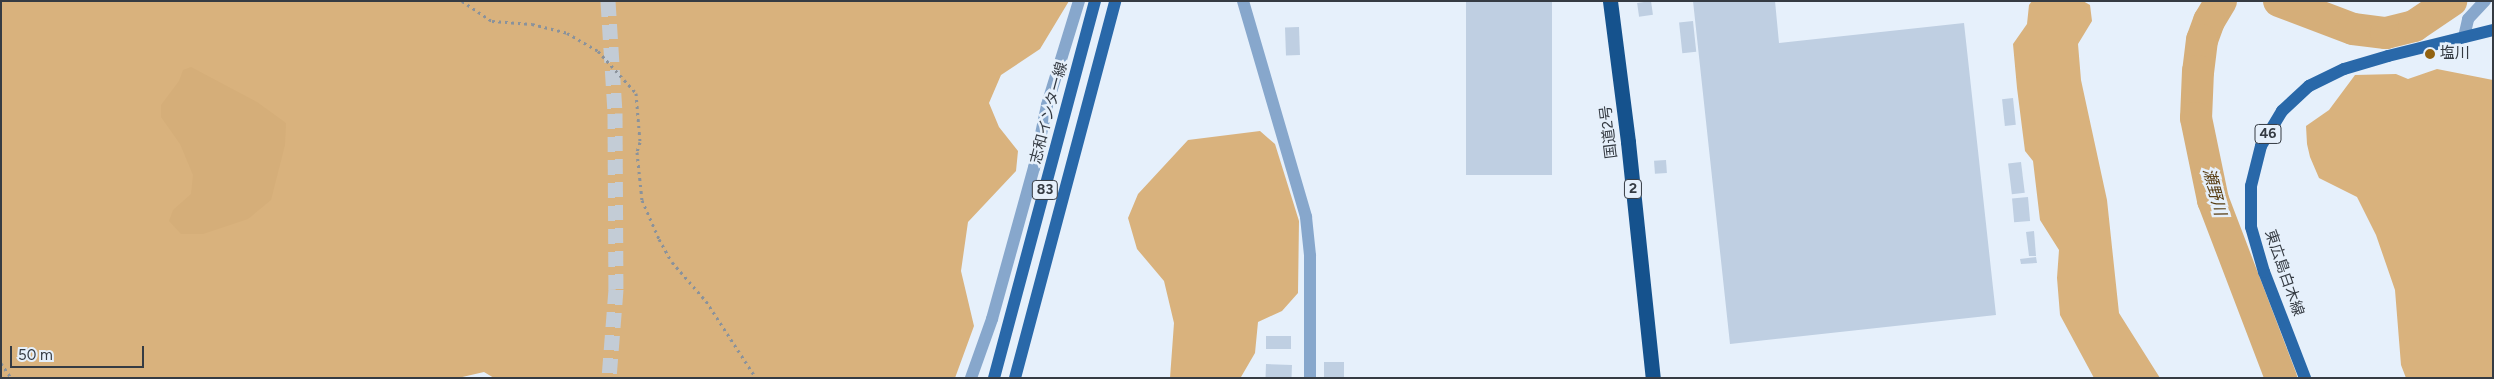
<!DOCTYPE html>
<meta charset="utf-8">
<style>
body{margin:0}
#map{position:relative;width:2494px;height:379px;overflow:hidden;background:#e6f0fb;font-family:Figtree,"Noto Sans JP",sans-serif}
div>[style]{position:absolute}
.forest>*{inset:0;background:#d9b27d}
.water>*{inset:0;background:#d5ae79}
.river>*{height:32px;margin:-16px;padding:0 16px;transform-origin:16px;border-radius:16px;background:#d5ae79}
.building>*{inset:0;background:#bfcfe2;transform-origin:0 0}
.highway-tunnel>*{height:15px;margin-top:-7.5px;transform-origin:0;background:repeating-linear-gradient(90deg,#c3ccd6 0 15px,transparent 0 23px)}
.path>*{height:3px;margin-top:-1.5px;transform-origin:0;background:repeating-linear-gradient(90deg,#8a929b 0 2.5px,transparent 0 6.5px)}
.street>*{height:12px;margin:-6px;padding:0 6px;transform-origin:6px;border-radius:6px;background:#87a7cc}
.primary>*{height:12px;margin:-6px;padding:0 6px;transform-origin:6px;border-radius:6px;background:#2968a9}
.highway>*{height:15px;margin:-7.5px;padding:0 7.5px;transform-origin:7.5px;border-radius:7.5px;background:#15528d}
.dots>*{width:14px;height:14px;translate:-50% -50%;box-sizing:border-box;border:2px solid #e6f0fb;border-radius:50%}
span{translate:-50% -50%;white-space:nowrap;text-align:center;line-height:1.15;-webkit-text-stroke:5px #e6f0fb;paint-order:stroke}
.shield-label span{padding:1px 4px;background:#e6f0fb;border:1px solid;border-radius:4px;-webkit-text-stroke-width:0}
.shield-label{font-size:14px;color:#353b43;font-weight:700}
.poi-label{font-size:15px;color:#353b43}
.left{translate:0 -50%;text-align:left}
.street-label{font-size:15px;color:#353b43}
.water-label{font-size:16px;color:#573c12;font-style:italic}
.frame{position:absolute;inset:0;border:2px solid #353b43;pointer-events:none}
.scale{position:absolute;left:10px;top:346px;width:134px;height:22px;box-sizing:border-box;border:2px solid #353b43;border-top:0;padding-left:6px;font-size:15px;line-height:18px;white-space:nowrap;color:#353b43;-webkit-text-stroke:4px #e6f0fb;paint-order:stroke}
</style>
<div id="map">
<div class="forest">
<i style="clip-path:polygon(1px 1px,1069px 1px,1040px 49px,1001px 75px,989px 103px,999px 127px,1018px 151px,1016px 171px,968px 222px,961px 271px,974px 326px,955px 378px,494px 378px,484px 372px,458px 378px,1px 378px)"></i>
<i style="clip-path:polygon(2032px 1px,2083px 1px,2090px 5px,2092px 21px,2078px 44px,2081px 80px,2107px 200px,2119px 313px,2160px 378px,2094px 378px,2060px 315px,2057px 278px,2059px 250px,2040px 220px,2033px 161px,2025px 151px,2017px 88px,2013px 44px,2027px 24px,2029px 5px)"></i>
<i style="clip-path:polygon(2437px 69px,2493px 80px,2493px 378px,2406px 378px,2401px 365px,2395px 290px,2376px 235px,2357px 197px,2319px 178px,2310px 157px,2307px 144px,2306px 126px,2329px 110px,2355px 75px,2396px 74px,2408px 79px)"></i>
<i style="clip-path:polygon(1260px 131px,1275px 144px,1299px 221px,1298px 293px,1282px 311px,1258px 322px,1255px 353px,1241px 377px,1170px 378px,1174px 323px,1164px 281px,1137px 249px,1128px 218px,1138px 194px,1188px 140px)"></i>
</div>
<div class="water">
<i style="clip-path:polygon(191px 67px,257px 102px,286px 123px,285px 145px,271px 200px,248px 219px,203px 234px,181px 234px,169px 221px,173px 210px,191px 194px,193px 175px,180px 144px,161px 117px,161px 105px,179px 81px,183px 70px)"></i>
</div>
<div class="river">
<i style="left:2221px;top:1px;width:23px;rotate:121deg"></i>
<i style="left:2209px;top:21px;width:20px;rotate:110deg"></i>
<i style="left:2202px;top:40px;width:31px;rotate:97deg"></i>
<i style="left:2198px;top:71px;width:47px;rotate:92.4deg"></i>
<i style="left:2196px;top:118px;width:84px;rotate:78.3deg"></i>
<i style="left:2213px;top:200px;width:191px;rotate:69.1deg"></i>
<i style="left:2279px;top:1px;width:79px;rotate:20.7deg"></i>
<i style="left:2353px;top:29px;width:33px;rotate:7deg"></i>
<i style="left:2386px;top:33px;width:29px;rotate:-14deg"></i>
<i style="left:2414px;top:26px;width:45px;rotate:-34deg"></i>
</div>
<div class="building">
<i style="left:1466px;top:1px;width:86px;height:174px"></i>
<i style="left:1651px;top:1px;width:14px;height:14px;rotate:82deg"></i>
<i style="clip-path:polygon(1693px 1px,1775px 1px,1779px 43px,1964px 23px,1996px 315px,1730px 344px)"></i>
<i style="left:1693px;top:21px;width:31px;height:14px;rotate:84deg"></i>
<i style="left:1299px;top:27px;width:28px;height:14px;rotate:88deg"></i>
<i style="left:2013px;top:98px;width:27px;height:11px;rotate:84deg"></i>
<i style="left:1666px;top:160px;width:13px;height:12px;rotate:86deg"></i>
<i style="left:2021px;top:162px;width:31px;height:13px;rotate:83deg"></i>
<i style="left:2028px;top:197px;width:24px;height:16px;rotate:85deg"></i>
<i style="clip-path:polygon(2034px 231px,2036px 256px,2029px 256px,2026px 232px)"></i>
<i style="clip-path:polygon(2036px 257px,2037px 263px,2021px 264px,2020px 259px)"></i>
<i style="left:1266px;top:336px;width:25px;height:13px"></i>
<i style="left:1324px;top:362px;width:20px;height:16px"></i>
<i style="left:1266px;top:364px;width:26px;height:14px;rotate:2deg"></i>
</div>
<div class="highway-tunnel">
<i style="left:608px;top:1px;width:112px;rotate:86.4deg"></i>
<i style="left:615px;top:113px;width:176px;rotate:89.7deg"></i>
<i style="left:616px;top:289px;width:89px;rotate:94.5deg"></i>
</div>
<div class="path">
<i style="left:462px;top:1px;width:36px;rotate:34deg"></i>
<i style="left:492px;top:21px;width:40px;rotate:4.3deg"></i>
<i style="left:532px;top:24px;width:36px;rotate:14deg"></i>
<i style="left:567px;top:33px;width:36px;rotate:30deg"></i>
<i style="left:598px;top:51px;width:57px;rotate:47.9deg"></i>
<i style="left:636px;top:93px;width:49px;rotate:85.3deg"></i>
<i style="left:640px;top:142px;width:10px;rotate:107deg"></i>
<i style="left:637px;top:152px;width:48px;rotate:84.1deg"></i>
<i style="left:642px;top:200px;width:43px;rotate:66.4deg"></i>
<i style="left:659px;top:239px;width:26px;rotate:61deg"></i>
<i style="left:672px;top:262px;width:52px;rotate:48.9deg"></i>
<i style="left:706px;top:301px;width:92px;rotate:57deg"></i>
<i style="left:1px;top:363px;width:18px;rotate:56deg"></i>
</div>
<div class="street">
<i style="left:1243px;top:1px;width:225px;rotate:73.7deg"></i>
<i style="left:1306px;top:217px;width:39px;rotate:84deg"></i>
<i style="left:1310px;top:256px;width:122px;rotate:90deg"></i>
<i style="left:2464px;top:37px;width:18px;rotate:-77deg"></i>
<i style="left:2468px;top:19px;width:25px;rotate:-47deg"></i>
<i style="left:971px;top:378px;width:63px;rotate:-70.4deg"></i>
<i style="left:992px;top:319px;width:157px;rotate:-74.5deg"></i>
<i style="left:1034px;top:168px;width:64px;rotate:-78.3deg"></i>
<i style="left:1047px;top:105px;width:109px;rotate:-72.9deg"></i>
</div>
<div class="primary">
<i style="left:994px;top:378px;width:390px;rotate:-75deg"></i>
<i style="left:1015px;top:378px;width:390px;rotate:-75.1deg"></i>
<i style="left:2305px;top:378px;width:114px;rotate:-111.1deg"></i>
<i style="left:2264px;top:272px;width:47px;rotate:-106.1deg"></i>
<i style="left:2251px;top:227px;width:41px;rotate:-90deg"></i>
<i style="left:2251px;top:186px;width:41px;rotate:-76deg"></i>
<i style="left:2261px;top:146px;width:41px;rotate:-59deg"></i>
<i style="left:2282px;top:111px;width:37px;rotate:-43deg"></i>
<i style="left:2309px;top:86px;width:39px;rotate:-26deg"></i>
<i style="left:2344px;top:69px;width:46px;rotate:-16.5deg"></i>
<i style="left:2388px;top:56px;width:108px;rotate:-13.9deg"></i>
</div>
<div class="highway">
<i style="left:1610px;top:1px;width:142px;rotate:82.7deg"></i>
<i style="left:1628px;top:142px;width:237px;rotate:84deg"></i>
</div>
<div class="dots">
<i style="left:2430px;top:54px;background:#926210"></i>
</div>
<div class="shield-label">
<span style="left:2268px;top:134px">46</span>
<span style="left:1633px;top:189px">2</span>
<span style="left:1045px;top:190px">83</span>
</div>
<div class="poi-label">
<span class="left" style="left:2440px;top:54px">塩川</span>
</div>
<div class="street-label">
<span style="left:1049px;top:113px;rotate:-75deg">志和インター線</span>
<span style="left:1609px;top:132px;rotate:-97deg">国道2号</span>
<span style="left:2284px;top:273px;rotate:71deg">東広島白木線</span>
</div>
<div class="water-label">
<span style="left:2214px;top:192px;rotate:75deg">瀬野川</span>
</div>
<div class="frame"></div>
<div class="scale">50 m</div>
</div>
